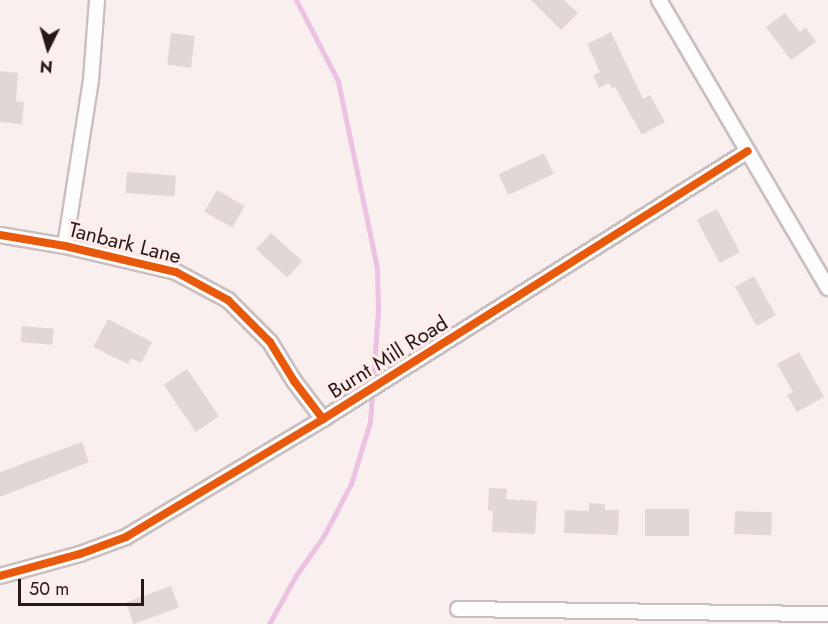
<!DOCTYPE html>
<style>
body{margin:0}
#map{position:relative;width:828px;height:624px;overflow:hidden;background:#faefef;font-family:Jost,sans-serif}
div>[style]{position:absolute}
.stream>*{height:5px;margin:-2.5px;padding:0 2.5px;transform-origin:2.5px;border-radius:2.5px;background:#ecc2e3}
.building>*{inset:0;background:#e1d7d4;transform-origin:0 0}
.roads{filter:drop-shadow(2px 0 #cabfbf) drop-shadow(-2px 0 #cabfbf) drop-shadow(0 2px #cabfbf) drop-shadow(0 -2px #cabfbf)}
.minor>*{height:14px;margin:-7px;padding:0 7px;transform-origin:7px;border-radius:7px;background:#fefdfd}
.cycleway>*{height:8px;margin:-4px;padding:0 4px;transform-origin:4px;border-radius:4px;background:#e8590c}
span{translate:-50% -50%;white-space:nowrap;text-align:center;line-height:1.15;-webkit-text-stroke:6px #ffebea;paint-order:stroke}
.street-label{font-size:21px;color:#251a19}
.north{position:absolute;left:18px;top:18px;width:60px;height:60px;-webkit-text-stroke:4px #ffebea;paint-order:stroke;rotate:185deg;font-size:16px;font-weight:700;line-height:24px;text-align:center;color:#251a19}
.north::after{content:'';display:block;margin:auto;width:21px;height:27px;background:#251a19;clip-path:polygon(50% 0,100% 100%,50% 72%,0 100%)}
.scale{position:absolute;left:18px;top:579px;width:126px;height:27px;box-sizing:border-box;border:3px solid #251a19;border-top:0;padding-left:8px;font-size:18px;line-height:21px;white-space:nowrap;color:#251a19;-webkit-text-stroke:4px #ffebea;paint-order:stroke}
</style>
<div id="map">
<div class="stream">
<i style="left:269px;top:624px;width:56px;rotate:-61.1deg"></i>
<i style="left:296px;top:575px;width:47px;rotate:-54.6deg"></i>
<i style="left:323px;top:537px;width:60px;rotate:-62.2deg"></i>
<i style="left:351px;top:484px;width:65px;rotate:-73deg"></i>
<i style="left:370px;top:422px;width:111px;rotate:-85.9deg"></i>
<i style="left:378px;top:311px;width:43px;rotate:-91.3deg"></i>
<i style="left:377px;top:268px;width:191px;rotate:-101.8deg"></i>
<i style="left:338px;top:81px;width:91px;rotate:-117.4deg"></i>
</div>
<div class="building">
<i style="clip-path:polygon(531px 0,564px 0,578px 13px,561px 30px)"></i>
<i style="clip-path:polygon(785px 13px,800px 32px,805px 27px,816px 42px,791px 60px,766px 27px)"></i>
<i style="clip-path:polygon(611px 32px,643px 99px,650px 95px,665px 122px,642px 135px,615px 87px,612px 88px,609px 83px,599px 88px,593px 75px,600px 72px,587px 44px)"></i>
<i style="left:171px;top:33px;width:24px;height:32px;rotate:7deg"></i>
<i style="clip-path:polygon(0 71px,18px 73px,16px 101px,24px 102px,22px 124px,0 122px)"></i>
<i style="left:544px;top:153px;width:23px;height:50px;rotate:65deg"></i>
<i style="left:127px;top:172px;width:49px;height:21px;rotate:4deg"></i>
<i style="left:217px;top:190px;width:32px;height:25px;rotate:30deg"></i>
<i style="left:717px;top:209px;width:49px;height:23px;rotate:62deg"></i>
<i style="left:271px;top:233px;width:42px;height:22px;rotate:42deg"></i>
<i style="left:754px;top:276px;width:45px;height:22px;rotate:61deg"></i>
<i style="clip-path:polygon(108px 319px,152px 342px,141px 363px,131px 358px,128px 364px,93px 347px)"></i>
<i style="left:22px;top:326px;width:32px;height:16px;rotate:5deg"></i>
<i style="clip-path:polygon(799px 352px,824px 397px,797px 412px,787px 395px,793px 392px,777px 364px)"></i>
<i style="left:187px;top:369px;width:57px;height:28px;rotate:56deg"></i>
<i style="clip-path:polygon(82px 442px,89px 462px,0 497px,0 472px)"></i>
<i style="clip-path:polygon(489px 488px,507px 489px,506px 499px,537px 501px,535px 534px,492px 532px,493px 511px,488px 510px)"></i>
<i style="clip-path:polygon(589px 503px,605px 504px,605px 510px,619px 510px,618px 535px,564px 533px,565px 510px,589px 511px)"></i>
<i style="left:645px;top:509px;width:44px;height:27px"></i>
<i style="left:735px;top:511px;width:37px;height:23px;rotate:2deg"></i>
<i style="left:171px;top:586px;width:23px;height:48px;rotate:70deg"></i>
</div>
<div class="roads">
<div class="minor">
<i style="left:659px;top:0;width:334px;rotate:59.6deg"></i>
<i style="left:0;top:235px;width:66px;rotate:9.6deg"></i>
<i style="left:65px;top:246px;width:114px;rotate:13.2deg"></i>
<i style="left:176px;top:272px;width:59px;rotate:28.3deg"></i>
<i style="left:228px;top:300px;width:59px;rotate:45deg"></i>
<i style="left:270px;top:342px;width:46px;rotate:58.4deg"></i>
<i style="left:294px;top:381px;width:48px;rotate:52.7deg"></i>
<i style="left:65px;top:246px;width:168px;rotate:-81.1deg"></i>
<i style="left:91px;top:80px;width:80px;rotate:-85.7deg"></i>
<i style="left:0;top:576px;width:83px;rotate:-15.4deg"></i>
<i style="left:80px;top:554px;width:49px;rotate:-20.3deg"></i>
<i style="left:126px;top:537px;width:230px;rotate:-30.9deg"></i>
<i style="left:323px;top:419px;width:502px;rotate:-32.24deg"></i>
<i style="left:458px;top:609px;width:370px;rotate:0.8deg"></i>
</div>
</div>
<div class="cycleway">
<i style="left:0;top:235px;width:66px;rotate:9.6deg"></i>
<i style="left:65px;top:246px;width:114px;rotate:13.2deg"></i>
<i style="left:176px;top:272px;width:59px;rotate:28.3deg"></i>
<i style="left:228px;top:300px;width:59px;rotate:45deg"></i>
<i style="left:270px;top:342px;width:46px;rotate:58.4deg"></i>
<i style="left:294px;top:381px;width:48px;rotate:52.7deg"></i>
<i style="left:0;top:576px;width:83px;rotate:-15.4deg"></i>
<i style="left:80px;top:554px;width:49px;rotate:-20.3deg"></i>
<i style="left:126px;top:537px;width:230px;rotate:-30.9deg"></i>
<i style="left:323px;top:419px;width:502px;rotate:-32.24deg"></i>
</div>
<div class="street-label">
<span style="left:125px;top:243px;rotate:14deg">Tanbark Lane</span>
<span style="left:388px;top:357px;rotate:-32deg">Burnt Mill Road</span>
</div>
<div class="north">N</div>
<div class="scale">50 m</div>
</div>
